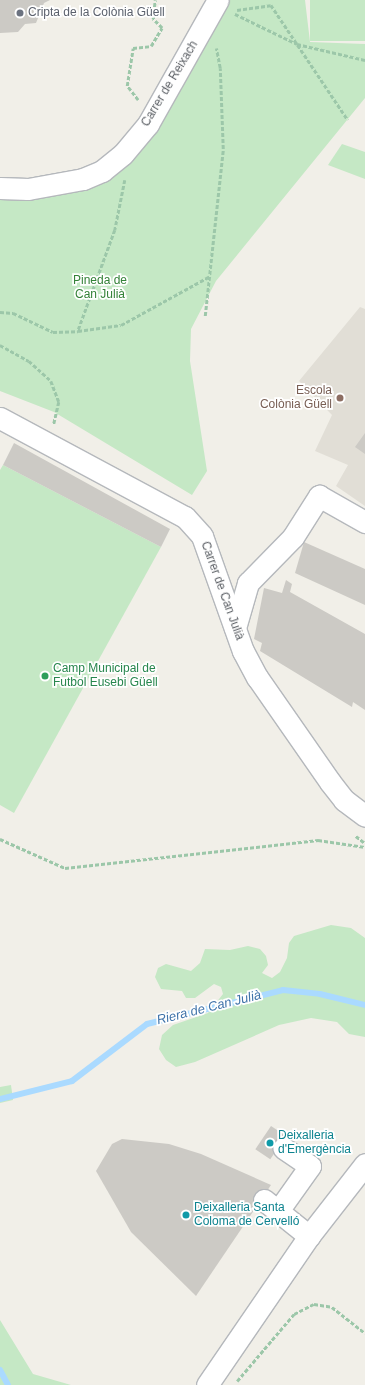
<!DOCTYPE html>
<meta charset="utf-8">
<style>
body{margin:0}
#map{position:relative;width:365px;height:1385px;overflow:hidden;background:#f1efe8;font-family:Helvetica,sans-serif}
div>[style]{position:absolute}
.education>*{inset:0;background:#e1ded6}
.green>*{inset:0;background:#c5e8c5;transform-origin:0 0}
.stream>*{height:6px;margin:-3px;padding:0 3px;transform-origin:3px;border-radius:3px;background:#aadaff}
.building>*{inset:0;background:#cccac5;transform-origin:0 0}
.path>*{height:2.5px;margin-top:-1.25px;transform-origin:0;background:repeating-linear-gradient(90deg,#9cc7a9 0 4px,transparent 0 6px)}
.roads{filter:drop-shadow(1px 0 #b5b8bc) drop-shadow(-1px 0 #b5b8bc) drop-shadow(0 1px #b5b8bc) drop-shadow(0 -1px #b5b8bc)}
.minor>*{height:21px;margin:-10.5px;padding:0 10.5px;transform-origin:10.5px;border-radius:10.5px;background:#fff}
.dots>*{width:11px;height:11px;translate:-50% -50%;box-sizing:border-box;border:2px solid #fff;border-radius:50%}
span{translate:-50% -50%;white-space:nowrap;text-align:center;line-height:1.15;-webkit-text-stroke:3.5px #fff;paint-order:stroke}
.worship-label{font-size:12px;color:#5b616d}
.left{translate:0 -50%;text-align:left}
.street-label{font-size:12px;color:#5f6368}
.park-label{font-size:12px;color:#348238}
.education-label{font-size:12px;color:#785e54}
.right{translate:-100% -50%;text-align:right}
.leisure-label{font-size:12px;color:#27864d}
.culture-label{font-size:12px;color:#0d838f}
.water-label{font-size:13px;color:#4174aa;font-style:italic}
</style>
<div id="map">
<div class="education">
<i style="clip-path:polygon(360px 307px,365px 309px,365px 506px,336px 486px,348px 465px,315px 451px,332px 415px,299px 381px)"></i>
</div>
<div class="green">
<i style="clip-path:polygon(227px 0,305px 0,310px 42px,365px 44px,365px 98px,216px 281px,191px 329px,190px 361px,207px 471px,192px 495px,54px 412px,0 391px,0 199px,27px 199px,88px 188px,115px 176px,147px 138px)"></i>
<i style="left:310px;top:0;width:55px;height:41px"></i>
<i style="clip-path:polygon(342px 144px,365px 152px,365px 179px,328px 165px)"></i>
<i style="clip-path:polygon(3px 465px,161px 547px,14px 813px,0 805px,0 470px)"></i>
<i style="clip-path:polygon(331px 925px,351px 928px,365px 938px,365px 1037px,349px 1034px,337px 1022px,311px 1018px,279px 1025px,195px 1062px,176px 1067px,166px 1060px,159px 1049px,162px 1035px,173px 1025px,208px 1013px,223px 994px,221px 987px,214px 984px,195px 998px,186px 998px,182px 991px,161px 989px,155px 977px,158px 968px,166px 964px,191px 971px,200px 963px,205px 949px,230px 950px,248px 946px,260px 949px,266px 956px,268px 965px,262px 973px,272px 978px,280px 972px,287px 958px,289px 943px,294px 936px)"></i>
<i style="clip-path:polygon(11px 1085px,13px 1100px,0 1103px,0 1087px)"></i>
<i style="clip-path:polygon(0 1320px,33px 1374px,71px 1385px,0 1385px)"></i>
</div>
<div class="stream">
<i style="left:0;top:1099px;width:74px;rotate:-14deg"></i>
<i style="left:72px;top:1081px;width:94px;rotate:-37.2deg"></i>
<i style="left:147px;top:1024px;width:140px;rotate:-14deg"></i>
<i style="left:283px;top:990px;width:37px;rotate:6deg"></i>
<i style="left:320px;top:994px;width:46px;rotate:13.7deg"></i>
<i style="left:0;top:1370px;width:17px;rotate:62deg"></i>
</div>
<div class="building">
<i style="clip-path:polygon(0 0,50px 0,44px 3px,36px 23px,25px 24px,18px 32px,0 33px)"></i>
<i style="clip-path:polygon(365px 433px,365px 454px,355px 447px)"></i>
<i style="clip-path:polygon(14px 443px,170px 529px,161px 547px,3px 465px)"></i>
<i style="clip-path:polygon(304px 542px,365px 569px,365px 605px,295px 573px)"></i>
<i style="clip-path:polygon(286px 580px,292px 584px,290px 592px,365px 634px,365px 710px,353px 702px,352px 707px,260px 651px,262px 643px,254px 639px,264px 588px,282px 593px)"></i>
<i style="left:271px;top:1126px;width:18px;height:28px;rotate:34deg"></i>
<i style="clip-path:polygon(122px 1139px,169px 1144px,201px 1154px,271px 1185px,196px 1296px,131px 1232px,96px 1171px,112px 1144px)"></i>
</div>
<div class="path">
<i style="left:237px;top:10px;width:34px;rotate:-8deg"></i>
<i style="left:271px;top:5px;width:138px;rotate:56.2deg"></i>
<i style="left:235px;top:14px;width:69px;rotate:25.8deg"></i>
<i style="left:297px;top:44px;width:70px;rotate:13.2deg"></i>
<i style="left:138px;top:100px;width:18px;rotate:-128deg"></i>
<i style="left:127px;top:86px;width:38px;rotate:-81deg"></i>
<i style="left:133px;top:48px;width:18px;rotate:-6deg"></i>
<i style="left:151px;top:46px;width:21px;rotate:-59deg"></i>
<i style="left:162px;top:28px;width:13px;rotate:-135deg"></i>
<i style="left:153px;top:19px;width:19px;rotate:-84deg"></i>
<i style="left:125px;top:180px;width:51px;rotate:101.3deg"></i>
<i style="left:115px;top:230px;width:108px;rotate:110.1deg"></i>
<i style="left:78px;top:331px;width:43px;rotate:-7.9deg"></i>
<i style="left:121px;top:325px;width:102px;rotate:-28.8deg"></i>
<i style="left:0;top:312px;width:13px;rotate:4deg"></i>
<i style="left:13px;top:313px;width:44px;rotate:25.4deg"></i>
<i style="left:53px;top:332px;width:25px;rotate:-2deg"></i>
<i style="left:205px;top:316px;width:168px;rotate:-83.8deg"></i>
<i style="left:223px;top:149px;width:81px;rotate:-92.1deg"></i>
<i style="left:220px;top:68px;width:20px;rotate:-101deg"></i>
<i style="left:0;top:345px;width:33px;rotate:29deg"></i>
<i style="left:29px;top:361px;width:30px;rotate:42deg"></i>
<i style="left:51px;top:381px;width:22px;rotate:69deg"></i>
<i style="left:59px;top:402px;width:23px;rotate:103deg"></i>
<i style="left:356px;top:836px;width:11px;rotate:38deg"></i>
<i style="left:0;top:839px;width:71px;rotate:24deg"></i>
<i style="left:65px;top:868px;width:255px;rotate:-6.3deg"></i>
<i style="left:318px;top:840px;width:48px;rotate:8.5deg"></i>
<i style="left:237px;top:1381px;width:88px;rotate:-49.6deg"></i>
<i style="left:294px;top:1314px;width:22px;rotate:-27deg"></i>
<i style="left:314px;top:1304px;width:18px;rotate:9deg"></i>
<i style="left:332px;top:1307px;width:42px;rotate:38.2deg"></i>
</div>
<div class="roads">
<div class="minor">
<i style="left:0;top:188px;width:28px;rotate:2deg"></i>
<i style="left:28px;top:189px;width:56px;rotate:-10.3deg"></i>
<i style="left:83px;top:179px;width:21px;rotate:-23deg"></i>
<i style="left:102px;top:171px;width:27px;rotate:-39deg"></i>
<i style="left:123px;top:154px;width:39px;rotate:-50deg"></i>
<i style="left:148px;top:124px;width:142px;rotate:-60.6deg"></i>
<i style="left:0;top:418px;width:210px;rotate:28.2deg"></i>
<i style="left:185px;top:517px;width:25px;rotate:48deg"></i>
<i style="left:202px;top:536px;width:122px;rotate:70.4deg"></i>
<i style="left:243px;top:651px;width:30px;rotate:62deg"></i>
<i style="left:257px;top:677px;width:128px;rotate:55.2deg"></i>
<i style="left:330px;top:782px;width:23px;rotate:52deg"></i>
<i style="left:344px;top:800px;width:26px;rotate:37deg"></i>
<i style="left:235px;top:628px;width:47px;rotate:-73.9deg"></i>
<i style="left:248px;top:583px;width:64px;rotate:-45.6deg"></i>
<i style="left:293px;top:537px;width:49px;rotate:-57.6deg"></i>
<i style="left:319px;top:496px;width:53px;rotate:29.5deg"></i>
<i style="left:264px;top:1200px;width:58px;rotate:38.7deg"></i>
<i style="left:278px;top:1211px;width:55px;rotate:-54.6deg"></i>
<i style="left:310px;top:1166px;width:32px;rotate:-146deg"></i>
<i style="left:207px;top:1385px;width:181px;rotate:-55.6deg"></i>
<i style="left:309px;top:1236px;width:91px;rotate:-52.1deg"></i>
</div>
</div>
<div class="dots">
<i style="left:20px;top:13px;background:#6b7280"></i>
<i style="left:340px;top:398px;background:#8d6e63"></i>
<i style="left:45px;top:676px;background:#2e9e5b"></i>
<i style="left:270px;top:1143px;background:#0f9aa8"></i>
<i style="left:186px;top:1215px;background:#0f9aa8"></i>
</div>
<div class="worship-label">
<span class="left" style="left:28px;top:13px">Cripta de la Colònia Güell</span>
</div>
<div class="street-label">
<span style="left:170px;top:84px;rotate:-59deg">Carrer de Reixach</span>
<span style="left:222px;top:591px;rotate:70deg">Carrer de Can Julià</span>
</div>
<div class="park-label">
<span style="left:100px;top:288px">Pineda de<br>Can Julià</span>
</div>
<div class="education-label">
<span class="right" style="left:332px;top:398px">Escola<br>Colònia Güell</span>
</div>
<div class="leisure-label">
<span class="left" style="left:53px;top:676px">Camp Municipal de<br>Futbol Eusebi Güell</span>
</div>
<div class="culture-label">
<span class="left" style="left:278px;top:1143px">Deixalleria<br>d'Emergència</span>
<span class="left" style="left:194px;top:1215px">Deixalleria Santa<br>Coloma de Cervelló</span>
</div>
<div class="water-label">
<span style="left:209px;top:1008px;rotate:-14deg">Riera de Can Julià</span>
</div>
</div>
